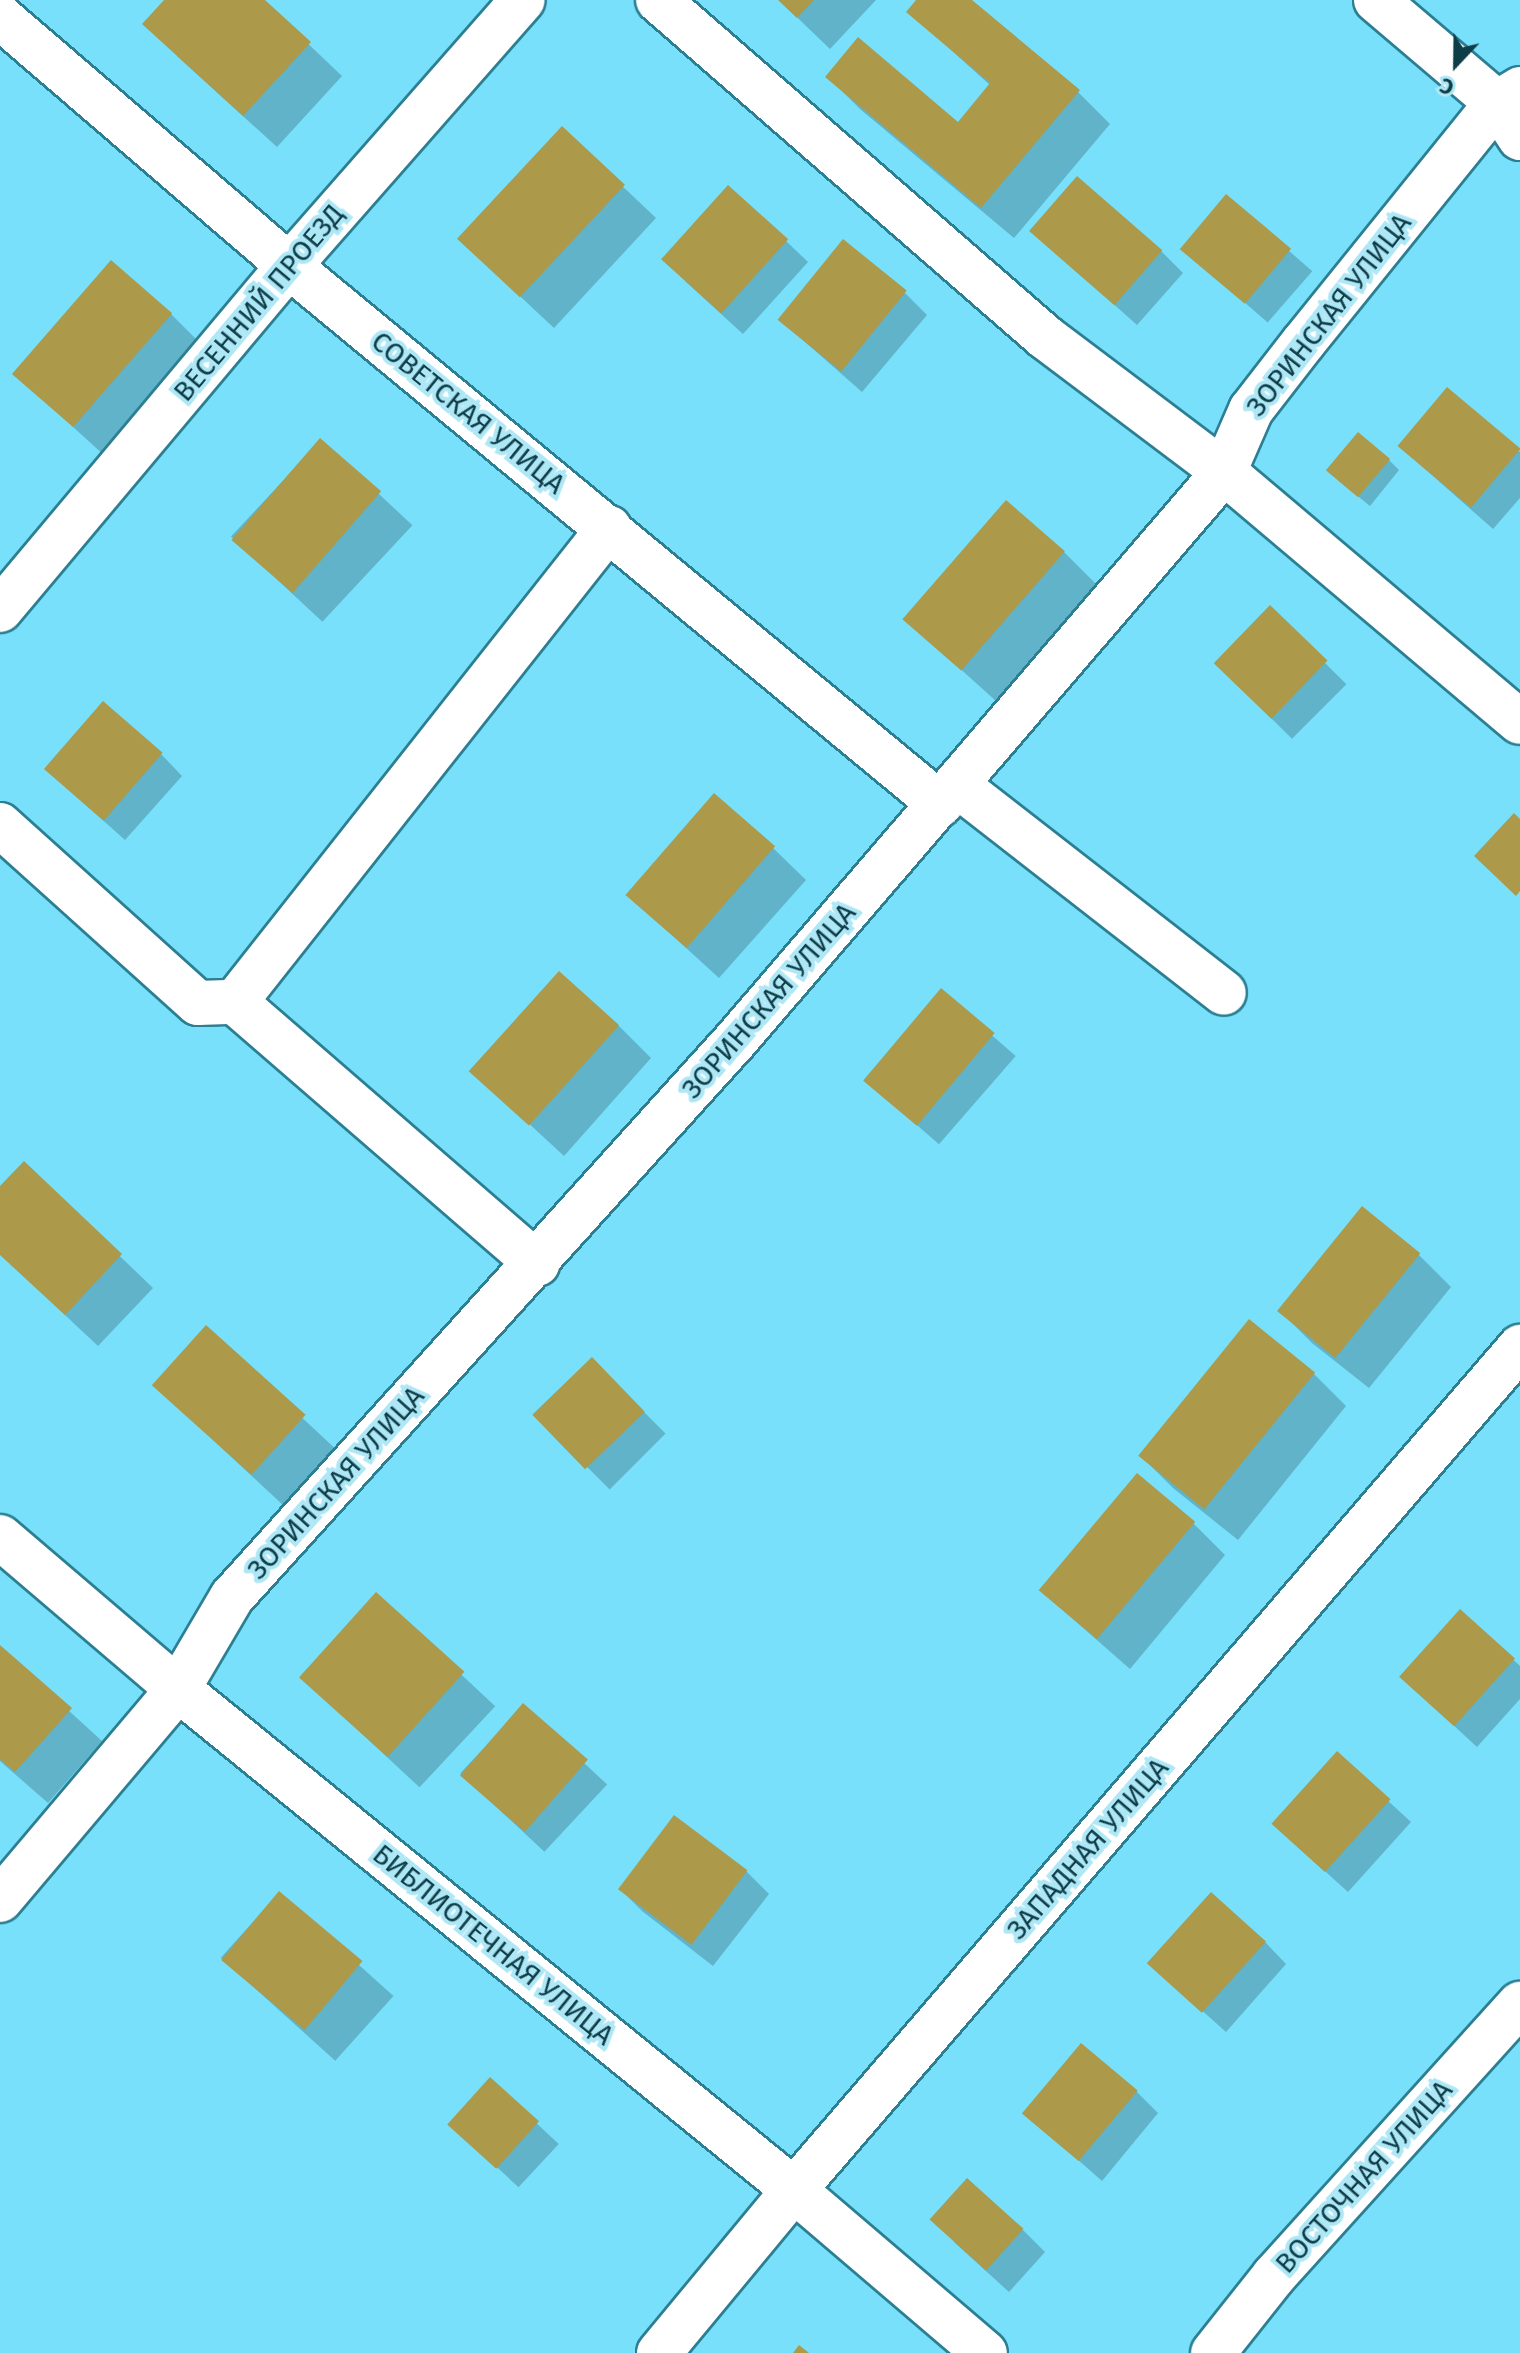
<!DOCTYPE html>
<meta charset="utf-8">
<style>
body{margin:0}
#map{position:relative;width:1520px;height:2353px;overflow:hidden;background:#78e0fa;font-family:"Fira Sans",sans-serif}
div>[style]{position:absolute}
.shadow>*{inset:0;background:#0003;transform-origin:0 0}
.building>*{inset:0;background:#ac9949;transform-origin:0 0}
.roads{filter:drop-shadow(2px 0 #2c7f92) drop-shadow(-2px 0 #2c7f92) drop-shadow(0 2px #2c7f92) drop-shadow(0 -2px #2c7f92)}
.minor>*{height:44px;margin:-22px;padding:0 22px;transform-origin:22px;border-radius:22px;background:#fff}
span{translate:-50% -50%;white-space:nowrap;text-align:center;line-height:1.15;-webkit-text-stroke:8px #aee7f6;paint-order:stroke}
.street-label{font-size:28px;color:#0e3d47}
.north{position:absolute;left:1416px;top:24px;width:80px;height:80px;-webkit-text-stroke:6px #aee7f6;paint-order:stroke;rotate:202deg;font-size:22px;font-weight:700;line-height:32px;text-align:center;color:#0e3d47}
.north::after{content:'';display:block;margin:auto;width:28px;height:36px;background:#0e3d47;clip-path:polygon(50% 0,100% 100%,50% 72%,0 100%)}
</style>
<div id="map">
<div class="shadow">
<i style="clip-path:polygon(167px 0,262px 0,342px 76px,277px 147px,177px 56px)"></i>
<i style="clip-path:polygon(779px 0,876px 0,830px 49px)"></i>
<i style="clip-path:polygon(919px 0,969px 0,1078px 92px,1110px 124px,1014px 238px,860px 109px,828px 77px,958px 125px,991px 86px,909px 12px)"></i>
<i style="clip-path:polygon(562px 129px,656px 218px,554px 328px,493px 271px)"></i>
<i style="left:1227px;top:197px;width:113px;height:68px;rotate:41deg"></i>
<i style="clip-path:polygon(1032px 231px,1161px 251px,1183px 273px,1137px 325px)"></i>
<i style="clip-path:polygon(786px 241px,808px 262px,743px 334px,685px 281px)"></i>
<i style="clip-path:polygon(905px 293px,927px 315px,862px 392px,779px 319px)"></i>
<i style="clip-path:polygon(171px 314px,203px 346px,106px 457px,15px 374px)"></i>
<i style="clip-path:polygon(1447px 390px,1520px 452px,1520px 498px,1493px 529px,1399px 446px)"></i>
<i style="left:321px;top:440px;width:125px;height:132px;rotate:43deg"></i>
<i style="clip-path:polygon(1389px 460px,1399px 470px,1370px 506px,1339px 481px)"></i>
<i style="clip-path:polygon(1064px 552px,1096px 584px,996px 701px,906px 620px)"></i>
<i style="left:1270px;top:608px;width:108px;height:77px;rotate:45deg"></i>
<i style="clip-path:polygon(161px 754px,182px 776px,125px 840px,68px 789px)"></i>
<i style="clip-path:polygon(773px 848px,806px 880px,719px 978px,627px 894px)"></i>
<i style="left:941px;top:991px;width:99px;height:117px;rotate:41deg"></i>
<i style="clip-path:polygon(619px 1026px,651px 1058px,564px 1156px,473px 1072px)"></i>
<i style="clip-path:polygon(24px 1164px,153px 1288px,98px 1346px,0 1254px,0 1189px)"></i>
<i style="clip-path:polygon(1362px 1209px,1419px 1255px,1451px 1287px,1369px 1388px,1312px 1343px,1280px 1311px)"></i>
<i style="clip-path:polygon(1249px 1322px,1314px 1374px,1346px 1406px,1238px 1540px,1173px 1488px,1141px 1456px)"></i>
<i style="left:206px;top:1328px;width:178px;height:77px;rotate:43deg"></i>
<i style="left:592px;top:1360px;width:104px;height:79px;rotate:45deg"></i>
<i style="clip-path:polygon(1193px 1523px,1225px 1555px,1130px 1669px,1041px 1591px)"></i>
<i style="left:376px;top:1595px;width:163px;height:111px;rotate:43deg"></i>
<i style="clip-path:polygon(1460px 1611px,1520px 1666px,1520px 1699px,1477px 1747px,1423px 1697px)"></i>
<i style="clip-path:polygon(0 1648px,102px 1741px,48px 1803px,0 1761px)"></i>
<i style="left:523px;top:1706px;width:115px;height:92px;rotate:43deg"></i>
<i style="clip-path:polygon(1337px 1754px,1411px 1822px,1348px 1892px,1296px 1845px)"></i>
<i style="clip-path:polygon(675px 1818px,747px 1872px,769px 1894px,713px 1966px,642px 1911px,620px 1889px)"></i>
<i style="left:279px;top:1893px;width:154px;height:87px;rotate:42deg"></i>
<i style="clip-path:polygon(1265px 1942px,1286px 1964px,1226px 2032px,1150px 1964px)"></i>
<i style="left:490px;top:2080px;width:94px;height:59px;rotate:43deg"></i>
<i style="clip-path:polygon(1136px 2091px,1158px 2113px,1102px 2181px,1025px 2113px)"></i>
<i style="clip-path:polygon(1023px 2230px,1045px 2252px,1009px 2292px,954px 2242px)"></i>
</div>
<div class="building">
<i style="clip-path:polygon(164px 0,265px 0,311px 42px,243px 116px,142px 24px)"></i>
<i style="clip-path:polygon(778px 0,814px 0,797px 18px)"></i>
<i style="clip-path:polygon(916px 0,972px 0,1080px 90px,981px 208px,825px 77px,858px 37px,958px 122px,990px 83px,906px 12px)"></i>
<i style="left:562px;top:126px;width:86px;height:154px;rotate:43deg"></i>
<i style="left:1077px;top:176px;width:113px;height:73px;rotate:41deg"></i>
<i style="left:728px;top:185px;width:81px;height:100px;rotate:42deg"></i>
<i style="left:1226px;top:194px;width:85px;height:72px;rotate:40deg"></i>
<i style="left:843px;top:239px;width:82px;height:104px;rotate:39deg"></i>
<i style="left:111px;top:260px;width:81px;height:151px;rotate:41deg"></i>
<i style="left:1447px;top:387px;width:96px;height:77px;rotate:40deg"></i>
<i style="left:1358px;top:432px;width:42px;height:50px;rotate:40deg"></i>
<i style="left:320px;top:438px;width:81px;height:135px;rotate:41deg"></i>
<i style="left:1006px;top:500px;width:78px;height:158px;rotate:41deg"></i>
<i style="left:1270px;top:605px;width:80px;height:81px;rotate:44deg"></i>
<i style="left:103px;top:701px;width:79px;height:90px;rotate:41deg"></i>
<i style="left:714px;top:793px;width:81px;height:135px;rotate:41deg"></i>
<i style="clip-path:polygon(1514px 813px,1520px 819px,1520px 891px,1516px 896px,1474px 856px)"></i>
<i style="left:559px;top:971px;width:81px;height:135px;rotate:42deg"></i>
<i style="left:941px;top:988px;width:70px;height:121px;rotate:40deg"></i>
<i style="clip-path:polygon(24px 1161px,122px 1254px,65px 1315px,0 1255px,0 1186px)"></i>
<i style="left:1362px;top:1206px;width:75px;height:135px;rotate:39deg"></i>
<i style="left:1249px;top:1319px;width:85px;height:176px;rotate:39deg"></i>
<i style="left:206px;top:1325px;width:134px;height:81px;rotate:42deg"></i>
<i style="left:592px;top:1357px;width:76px;height:83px;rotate:46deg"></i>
<i style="left:1137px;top:1473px;width:76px;height:153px;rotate:40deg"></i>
<i style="left:376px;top:1592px;width:119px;height:115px;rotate:42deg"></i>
<i style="left:1460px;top:1609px;width:74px;height:91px;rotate:42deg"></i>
<i style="clip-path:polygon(0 1645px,72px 1708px,15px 1772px,0 1759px)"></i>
<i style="left:523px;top:1703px;width:86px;height:96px;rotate:41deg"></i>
<i style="left:1337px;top:1751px;width:72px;height:98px;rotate:42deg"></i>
<i style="left:674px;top:1815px;width:92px;height:93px;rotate:37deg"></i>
<i style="left:279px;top:1891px;width:109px;height:90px;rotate:40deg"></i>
<i style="left:1211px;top:1892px;width:74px;height:96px;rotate:42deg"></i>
<i style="left:1081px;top:2043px;width:74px;height:92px;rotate:40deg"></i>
<i style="left:490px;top:2077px;width:66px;height:64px;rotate:42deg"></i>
<i style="left:967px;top:2178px;width:76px;height:56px;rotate:42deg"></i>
<i style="clip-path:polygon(799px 2345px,809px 2353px,793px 2353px)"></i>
</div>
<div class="roads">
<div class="minor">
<i style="left:658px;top:0;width:513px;rotate:41.05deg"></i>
<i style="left:1045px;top:337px;width:224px;rotate:37deg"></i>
<i style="left:1224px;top:472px;width:387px;rotate:40.2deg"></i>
<i style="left:1376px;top:0;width:159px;rotate:40.4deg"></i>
<i style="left:1497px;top:103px;width:42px;rotate:56.7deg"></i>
<i style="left:0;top:17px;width:381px;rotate:40.7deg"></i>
<i style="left:289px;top:266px;width:845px;rotate:39.57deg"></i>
<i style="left:0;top:610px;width:449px;rotate:-50deg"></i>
<i style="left:289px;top:266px;width:354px;rotate:-48.7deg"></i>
<i style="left:957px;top:785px;width:338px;rotate:37.9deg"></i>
<i style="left:0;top:825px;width:266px;rotate:42deg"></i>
<i style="left:198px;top:1003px;width:37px;rotate:-2deg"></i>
<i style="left:235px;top:1002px;width:400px;rotate:40.9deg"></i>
<i style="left:235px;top:1002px;width:604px;rotate:-51.73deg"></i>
<i style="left:0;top:1537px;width:234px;rotate:40.5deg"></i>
<i style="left:178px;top:1689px;width:794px;rotate:39.12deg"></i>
<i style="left:794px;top:2190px;width:251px;rotate:40.5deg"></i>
<i style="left:0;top:1900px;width:276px;rotate:-49.8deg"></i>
<i style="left:178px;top:1689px;width:107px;rotate:-59.6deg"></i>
<i style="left:232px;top:1597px;width:750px;rotate:-47.87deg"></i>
<i style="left:735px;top:1041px;width:750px;rotate:-49.32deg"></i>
<i style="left:1224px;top:472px;width:68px;rotate:-66.5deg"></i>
<i style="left:1251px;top:410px;width:85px;rotate:-52.2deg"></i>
<i style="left:1303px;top:343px;width:309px;rotate:-51.1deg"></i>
<i style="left:1497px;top:103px;width:27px;rotate:-31deg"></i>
<i style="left:659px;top:2353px;width:212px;rotate:-50.4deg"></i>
<i style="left:794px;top:2190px;width:1113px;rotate:-49.26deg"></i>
<i style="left:1213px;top:2353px;width:98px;rotate:-51.6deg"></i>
<i style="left:1274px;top:2276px;width:367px;rotate:-47.9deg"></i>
</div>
</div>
<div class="street-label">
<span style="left:259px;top:303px;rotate:-50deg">ВЕСЕННИЙ ПРОЕЗД</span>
<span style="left:1329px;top:315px;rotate:-52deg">ЗОРИНСКАЯ УЛИЦА</span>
<span style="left:468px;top:413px;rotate:39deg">СОВЕТСКАЯ УЛИЦА</span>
<span style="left:769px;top:1001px;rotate:-49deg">ЗОРИНСКАЯ УЛИЦА</span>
<span style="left:336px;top:1483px;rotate:-48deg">ЗОРИНСКАЯ УЛИЦА</span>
<span style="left:1088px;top:1849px;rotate:-49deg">ЗАПАДНАЯ УЛИЦА</span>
<span style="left:493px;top:1945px;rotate:39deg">БИБЛИОТЕЧНАЯ УЛИЦА</span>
<span style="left:1364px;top:2177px;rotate:-48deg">ВОСТОЧНАЯ УЛИЦА</span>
</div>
<div class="north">С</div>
</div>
